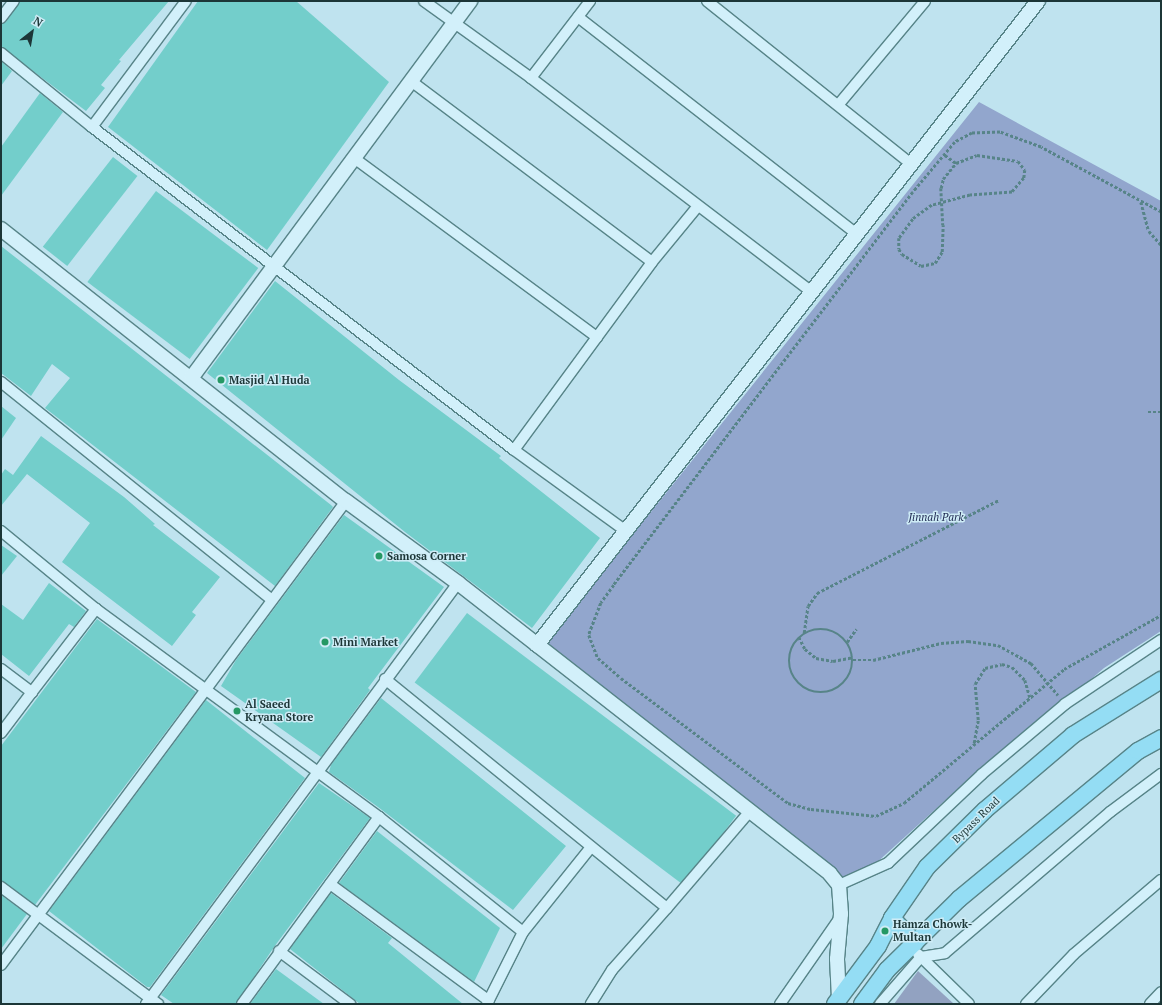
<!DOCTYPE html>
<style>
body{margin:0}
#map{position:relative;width:1162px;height:1005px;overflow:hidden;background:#bfe3ef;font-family:"PT Serif",serif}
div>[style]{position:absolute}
.green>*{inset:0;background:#92a6cd}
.cemetery>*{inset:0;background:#92a2c1}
.building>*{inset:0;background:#73cecb;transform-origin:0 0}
.path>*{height:2.5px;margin-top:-1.25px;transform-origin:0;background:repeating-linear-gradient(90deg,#578488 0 3px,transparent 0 5px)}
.path>.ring{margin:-1.25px;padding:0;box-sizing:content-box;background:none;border:2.5px solid #578488;border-radius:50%}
.roads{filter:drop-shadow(1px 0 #578488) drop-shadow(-1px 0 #578488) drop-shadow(0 1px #578488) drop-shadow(0 -1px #578488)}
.street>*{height:10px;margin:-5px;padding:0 5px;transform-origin:5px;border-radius:5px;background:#d2f0fa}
.secondary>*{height:14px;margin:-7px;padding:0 7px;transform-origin:7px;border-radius:7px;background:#d2f0fa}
.primary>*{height:16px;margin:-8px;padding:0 8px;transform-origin:8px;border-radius:8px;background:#94ddf4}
.path-bridge>*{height:2.5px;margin-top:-1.25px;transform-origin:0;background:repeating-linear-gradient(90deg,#578488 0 3px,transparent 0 5px)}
.dots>*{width:11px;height:11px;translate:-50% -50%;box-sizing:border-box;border:2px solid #ceecf6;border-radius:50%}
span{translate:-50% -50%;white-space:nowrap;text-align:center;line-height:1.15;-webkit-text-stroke:3px #ceecf6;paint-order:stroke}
.poi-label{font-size:11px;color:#1c3637;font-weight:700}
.left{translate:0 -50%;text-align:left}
.park-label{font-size:11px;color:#222c54;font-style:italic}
.street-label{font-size:11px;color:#1c3637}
.frame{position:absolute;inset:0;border:2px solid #1c3637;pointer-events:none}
.north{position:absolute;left:12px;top:12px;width:40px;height:40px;-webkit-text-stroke:3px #ceecf6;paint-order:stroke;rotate:31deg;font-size:11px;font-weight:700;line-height:16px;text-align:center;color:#1c3637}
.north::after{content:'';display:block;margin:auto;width:14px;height:18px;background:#1c3637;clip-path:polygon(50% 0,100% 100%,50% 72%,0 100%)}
</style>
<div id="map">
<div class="green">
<i style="clip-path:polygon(979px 102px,1161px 201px,1161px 631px,1104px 668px,982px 774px,972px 776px,852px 885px,546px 643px)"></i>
</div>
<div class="cemetery">
<i style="clip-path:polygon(918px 971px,954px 1004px,894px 1004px)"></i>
</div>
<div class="building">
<i style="clip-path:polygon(20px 1px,169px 1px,119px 60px,121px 61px,101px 85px,105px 88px,86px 111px,1px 47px,1px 24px,6px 22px)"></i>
<i style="clip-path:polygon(198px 1px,296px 1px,389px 82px,267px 250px,108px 127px)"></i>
<i style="clip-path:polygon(1px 61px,12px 71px,1px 86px)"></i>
<i style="clip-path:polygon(40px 93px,63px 112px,1px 196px,1px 147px)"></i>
<i style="left:113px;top:157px;width:31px;height:114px;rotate:38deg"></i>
<i style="left:156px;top:191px;width:128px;height:114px;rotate:37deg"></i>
<i style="clip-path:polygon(1px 246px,331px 505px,333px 507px,275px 586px,45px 408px,70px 378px,52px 364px,31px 396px,1px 373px)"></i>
<i style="clip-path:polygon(275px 281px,399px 380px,501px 456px,499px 458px,600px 538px,532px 628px,405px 532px,207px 373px)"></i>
<i style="clip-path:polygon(1px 406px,16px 418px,1px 440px)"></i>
<i style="clip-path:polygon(41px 436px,124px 497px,155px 524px,153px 525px,220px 577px,192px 612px,196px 615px,172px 646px,62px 562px,90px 523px,27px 474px,1px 506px,1px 475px,5px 469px,13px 475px)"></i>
<i style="clip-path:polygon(344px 515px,444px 587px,368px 688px,370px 690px,321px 757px,221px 686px,236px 660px)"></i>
<i style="clip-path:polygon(1px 545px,17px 556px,1px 576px)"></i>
<i style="clip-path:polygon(49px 583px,86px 611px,74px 627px,69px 624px,29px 676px,1px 654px,1px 604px,23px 620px)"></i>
<i style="left:467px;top:613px;width:337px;height:87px;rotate:37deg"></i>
<i style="clip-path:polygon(97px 619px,196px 692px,35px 905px,1px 881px,1px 746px)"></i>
<i style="clip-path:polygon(381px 698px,566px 846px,513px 910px,378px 807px,329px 772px,331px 765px)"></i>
<i style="clip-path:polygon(206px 700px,305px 778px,150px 987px,147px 987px,49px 911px)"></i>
<i style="clip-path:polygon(319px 783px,370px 818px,274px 947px,236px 1004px,174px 1004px,161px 995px)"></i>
<i style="clip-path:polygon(377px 831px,500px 928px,474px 982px,339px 883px)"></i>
<i style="clip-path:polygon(331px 893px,392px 938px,388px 943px,463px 1004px,360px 1004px,290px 949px)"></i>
<i style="clip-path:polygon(1px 895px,27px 914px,1px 949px)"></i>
<i style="clip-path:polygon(276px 969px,324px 1004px,250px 1004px)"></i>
</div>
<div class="path">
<i style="left:945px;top:155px;width:14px;rotate:36deg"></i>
<i style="left:941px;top:188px;width:9px;rotate:-77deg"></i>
<i style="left:943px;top:179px;width:21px;rotate:-51deg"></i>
<i style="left:956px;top:163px;width:22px;rotate:-21deg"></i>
<i style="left:977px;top:155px;width:41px;rotate:8.3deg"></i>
<i style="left:1018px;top:161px;width:11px;rotate:52deg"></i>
<i style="left:1025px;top:170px;width:8px;rotate:97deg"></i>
<i style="left:1024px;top:178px;width:18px;rotate:131deg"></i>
<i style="left:1012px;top:192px;width:42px;rotate:175.9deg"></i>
<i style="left:970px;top:195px;width:39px;rotate:165deg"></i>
<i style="left:932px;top:205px;width:24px;rotate:144deg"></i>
<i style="left:913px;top:219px;width:24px;rotate:126deg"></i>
<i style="left:899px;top:238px;width:11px;rotate:90deg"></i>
<i style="left:899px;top:249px;width:6px;rotate:59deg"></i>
<i style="left:902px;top:254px;width:22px;rotate:32deg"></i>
<i style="left:921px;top:266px;width:14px;rotate:-12deg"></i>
<i style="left:935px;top:263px;width:13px;rotate:-58deg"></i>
<i style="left:942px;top:252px;width:27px;rotate:-88deg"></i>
<i style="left:1141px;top:202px;width:30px;rotate:75deg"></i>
<i style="left:1149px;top:231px;width:18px;rotate:49deg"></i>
<i style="left:1161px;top:212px;width:136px;rotate:-151.6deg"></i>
<i style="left:1041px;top:147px;width:44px;rotate:-159.9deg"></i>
<i style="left:1000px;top:132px;width:28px;rotate:178deg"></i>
<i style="left:972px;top:133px;width:19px;rotate:152deg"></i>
<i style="left:955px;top:142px;width:65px;rotate:130deg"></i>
<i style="left:913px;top:192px;width:494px;rotate:127.3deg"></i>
<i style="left:614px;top:585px;width:22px;rotate:126deg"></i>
<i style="left:601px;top:603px;width:34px;rotate:111deg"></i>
<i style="left:589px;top:635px;width:25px;rotate:69deg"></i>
<i style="left:598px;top:658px;width:30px;rotate:41deg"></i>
<i style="left:621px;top:678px;width:209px;rotate:36.8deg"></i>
<i style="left:788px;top:803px;width:24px;rotate:15deg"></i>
<i style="left:811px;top:809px;width:65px;rotate:6.1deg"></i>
<i style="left:876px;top:816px;width:31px;rotate:-25deg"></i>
<i style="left:904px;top:803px;width:209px;rotate:-39.9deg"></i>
<i style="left:1064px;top:669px;width:111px;rotate:-29.1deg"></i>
<i style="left:1148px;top:412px;width:13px"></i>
<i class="ring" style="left:789px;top:629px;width:61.5px;height:61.5px"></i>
<i style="left:804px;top:633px;width:27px;rotate:-82deg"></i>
<i style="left:808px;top:606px;width:16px;rotate:-55deg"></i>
<i style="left:817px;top:593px;width:204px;rotate:-27.1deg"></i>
<i style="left:799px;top:637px;width:13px;rotate:63deg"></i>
<i style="left:805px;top:649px;width:14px;rotate:39deg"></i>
<i style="left:816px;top:658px;width:17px;rotate:10deg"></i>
<i style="left:833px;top:661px;width:20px;rotate:-11deg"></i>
<i style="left:847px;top:642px;width:16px;rotate:-55deg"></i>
<i style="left:853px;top:660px;width:20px"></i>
<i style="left:873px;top:660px;width:70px;rotate:-14deg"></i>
<i style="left:941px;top:643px;width:27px;rotate:-4deg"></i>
<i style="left:968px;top:641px;width:30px;rotate:8deg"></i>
<i style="left:998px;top:645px;width:38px;rotate:29deg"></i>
<i style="left:1031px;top:663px;width:42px;rotate:49.8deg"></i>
<i style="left:974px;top:743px;width:23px;rotate:-80deg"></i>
<i style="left:978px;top:720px;width:36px;rotate:-95deg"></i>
<i style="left:975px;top:684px;width:19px;rotate:-58deg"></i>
<i style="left:985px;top:668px;width:17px;rotate:-13deg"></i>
<i style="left:1002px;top:664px;width:10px;rotate:17deg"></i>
<i style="left:1012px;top:667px;width:18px;rotate:45deg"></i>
<i style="left:1025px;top:680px;width:18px;rotate:74deg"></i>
</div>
<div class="roads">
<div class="street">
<i style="left:424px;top:1px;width:132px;rotate:35.7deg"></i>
<i style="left:531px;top:78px;width:353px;rotate:37.3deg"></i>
<i style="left:707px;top:1px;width:261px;rotate:38.6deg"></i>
<i style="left:578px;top:17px;width:353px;rotate:37.9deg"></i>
<i style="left:1px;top:18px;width:21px;rotate:-53deg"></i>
<i style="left:1px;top:53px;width:117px;rotate:39.1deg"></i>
<i style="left:92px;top:127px;width:531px;rotate:37.43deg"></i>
<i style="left:514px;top:450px;width:138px;rotate:35.9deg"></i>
<i style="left:531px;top:78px;width:97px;rotate:-52.5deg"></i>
<i style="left:411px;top:81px;width:301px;rotate:36.9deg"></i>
<i style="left:839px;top:104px;width:134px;rotate:-50.1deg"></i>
<i style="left:92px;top:127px;width:157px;rotate:-53.3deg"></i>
<i style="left:354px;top:158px;width:302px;rotate:36.4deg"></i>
<i style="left:1px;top:382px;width:346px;rotate:38.8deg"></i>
<i style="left:514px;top:450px;width:233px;rotate:-53.7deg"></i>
<i style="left:652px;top:262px;width:72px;rotate:-50.6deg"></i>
<i style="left:1px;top:531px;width:123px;rotate:39.4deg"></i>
<i style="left:1px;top:669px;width:39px;rotate:37deg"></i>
<i style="left:32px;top:692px;width:105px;rotate:-52.4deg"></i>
<i style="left:96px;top:609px;width:351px;rotate:36.3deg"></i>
<i style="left:379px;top:817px;width:184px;rotate:38.6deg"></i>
<i style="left:523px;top:932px;width:80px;rotate:116.6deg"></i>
<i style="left:385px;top:679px;width:363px;rotate:39.1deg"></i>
<i style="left:667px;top:908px;width:83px;rotate:131.6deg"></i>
<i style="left:612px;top:970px;width:40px;rotate:122deg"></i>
<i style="left:1px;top:733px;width:51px;rotate:-52.9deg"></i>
<i style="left:330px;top:884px;width:197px;rotate:36.3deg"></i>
<i style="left:839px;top:885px;width:54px;rotate:-24.2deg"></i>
<i style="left:888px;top:863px;width:129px;rotate:-43.4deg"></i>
<i style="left:982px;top:774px;width:109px;rotate:-40.1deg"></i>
<i style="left:1065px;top:704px;width:115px;rotate:-33.7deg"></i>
<i style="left:1px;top:887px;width:196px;rotate:36.7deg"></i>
<i style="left:667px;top:908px;width:129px;rotate:-49.4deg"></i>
<i style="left:523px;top:932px;width:109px;rotate:-51.3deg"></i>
<i style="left:279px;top:951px;width:89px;rotate:36.7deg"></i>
<i style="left:918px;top:954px;width:71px;rotate:44.4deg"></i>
<i style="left:1px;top:965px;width:578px;rotate:-53.37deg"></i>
<i style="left:146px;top:1004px;width:524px;rotate:-53.46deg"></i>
<i style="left:242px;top:1004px;width:232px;rotate:-53.8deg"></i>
<i style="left:780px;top:1004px;width:103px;rotate:-55.2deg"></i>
<i style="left:880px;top:1004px;width:62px;rotate:-48.9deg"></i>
<i style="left:921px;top:957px;width:24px;rotate:-9deg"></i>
<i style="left:945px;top:953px;width:217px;rotate:-40.5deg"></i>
<i style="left:1110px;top:812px;width:64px;rotate:-36.7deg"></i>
<i style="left:1026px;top:1004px;width:69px;rotate:-46.2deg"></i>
<i style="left:1074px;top:954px;width:114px;rotate:-40.4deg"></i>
<i style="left:1150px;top:1004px;width:16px;rotate:-47deg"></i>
</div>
<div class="secondary">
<i style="left:1px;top:229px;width:439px;rotate:38.3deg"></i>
<i style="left:346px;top:501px;width:139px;rotate:36.2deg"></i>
<i style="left:458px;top:583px;width:472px;rotate:38deg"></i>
<i style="left:830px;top:874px;width:14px;rotate:51deg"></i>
<i style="left:839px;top:885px;width:29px;rotate:86deg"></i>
<i style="left:841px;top:914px;width:45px;rotate:95.1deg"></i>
<i style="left:837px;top:959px;width:40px;rotate:87.1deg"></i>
<i style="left:192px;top:377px;width:468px;rotate:-53.5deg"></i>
<i style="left:537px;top:645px;width:816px;rotate:-52.12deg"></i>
</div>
<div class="primary">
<i style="left:892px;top:918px;width:34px;rotate:47deg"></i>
<i style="left:835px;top:1004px;width:72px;rotate:-53.4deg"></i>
<i style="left:878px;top:946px;width:31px;rotate:-63deg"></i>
<i style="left:892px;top:918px;width:62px;rotate:-55.5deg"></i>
<i style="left:927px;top:867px;width:81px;rotate:-44.5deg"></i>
<i style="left:985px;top:810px;width:116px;rotate:-40.4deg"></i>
<i style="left:1073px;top:735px;width:104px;rotate:-32deg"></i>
<i style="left:862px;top:1004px;width:42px;rotate:-53.7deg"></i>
<i style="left:887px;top:970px;width:101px;rotate:-44.6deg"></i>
<i style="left:959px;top:899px;width:232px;rotate:-39.6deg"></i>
<i style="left:1138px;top:751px;width:26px;rotate:-29deg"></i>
</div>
</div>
<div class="path-bridge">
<i style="left:941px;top:188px;width:37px;rotate:87deg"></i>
</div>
<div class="dots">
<i style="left:221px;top:380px;background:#259864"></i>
<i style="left:379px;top:556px;background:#259864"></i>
<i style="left:325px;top:642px;background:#259864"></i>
<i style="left:237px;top:711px;background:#259864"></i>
<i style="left:885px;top:931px;background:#259864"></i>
</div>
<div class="poi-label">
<span class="left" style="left:229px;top:380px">Masjid Al Huda</span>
<span class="left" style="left:387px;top:556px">Samosa Corner</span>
<span class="left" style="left:333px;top:642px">Mini Market</span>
<span class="left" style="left:245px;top:711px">Al Saeed<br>Kryana Store</span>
<span class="left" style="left:893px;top:931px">Hamza Chowk-<br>Multan</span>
</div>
<div class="park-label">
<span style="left:936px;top:517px">Jinnah Park</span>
</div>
<div class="street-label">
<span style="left:976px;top:820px;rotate:-44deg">Bypass Road</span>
</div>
<div class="frame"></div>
<div class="north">N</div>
</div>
